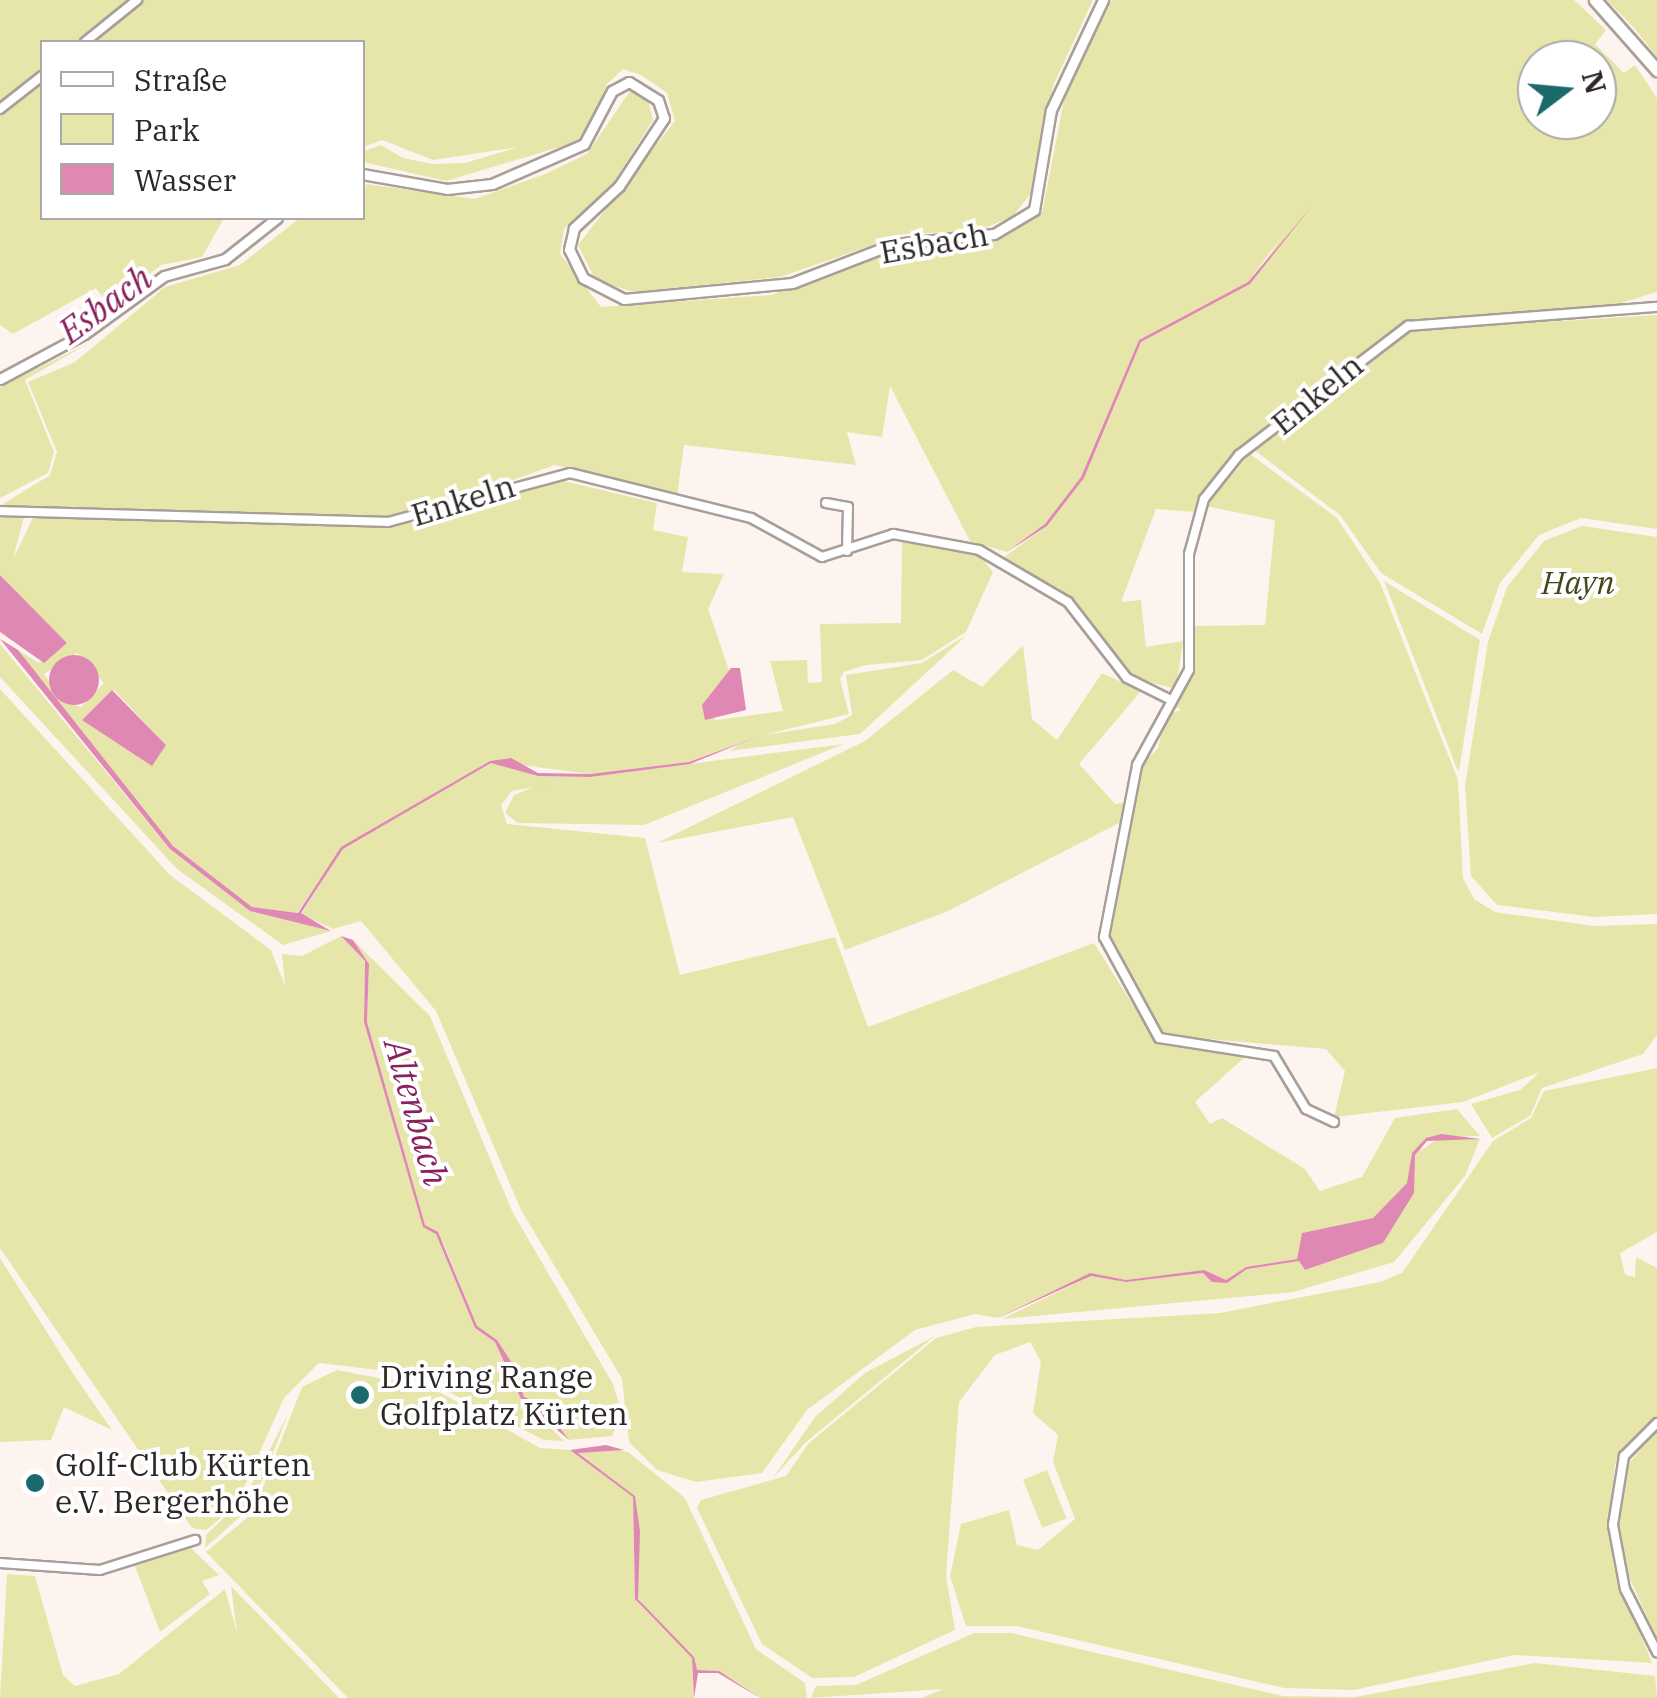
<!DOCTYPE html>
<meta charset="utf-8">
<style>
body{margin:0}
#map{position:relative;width:1657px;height:1698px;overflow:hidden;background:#fef4ef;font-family:"IBM Plex Serif",serif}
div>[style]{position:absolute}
.green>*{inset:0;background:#e6e6aa;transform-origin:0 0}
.water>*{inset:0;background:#e088b4}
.round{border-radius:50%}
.roads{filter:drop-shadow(2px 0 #a99e98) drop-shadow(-2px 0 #a99e98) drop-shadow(0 2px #a99e98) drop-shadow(0 -2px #a99e98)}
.minor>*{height:8px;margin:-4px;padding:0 4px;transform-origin:4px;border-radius:4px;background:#fff}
.tertiary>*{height:9px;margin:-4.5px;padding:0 4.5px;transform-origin:4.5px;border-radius:4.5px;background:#fff}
.primary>*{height:11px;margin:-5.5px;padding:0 5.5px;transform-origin:5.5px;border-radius:5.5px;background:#fff}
.dots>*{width:28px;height:28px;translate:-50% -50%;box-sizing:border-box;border:5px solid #fff;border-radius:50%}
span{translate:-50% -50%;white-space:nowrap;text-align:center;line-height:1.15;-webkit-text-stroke:8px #fff;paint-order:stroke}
.street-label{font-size:32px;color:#2d2826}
.park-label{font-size:32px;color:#45451c;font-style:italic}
.poi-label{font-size:32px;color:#2d2826}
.left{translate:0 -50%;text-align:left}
.water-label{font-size:35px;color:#88215d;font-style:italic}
.legend{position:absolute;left:40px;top:40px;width:325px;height:180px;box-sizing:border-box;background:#fff;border:2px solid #aba9a8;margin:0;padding:12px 18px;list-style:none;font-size:30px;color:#2d2826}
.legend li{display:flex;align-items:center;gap:20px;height:50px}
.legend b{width:50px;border:2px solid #aba9a8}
.north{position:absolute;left:1517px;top:40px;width:100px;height:100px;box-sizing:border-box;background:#fff;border:2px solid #aba9a8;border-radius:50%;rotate:74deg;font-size:28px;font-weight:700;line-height:40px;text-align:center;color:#2d2826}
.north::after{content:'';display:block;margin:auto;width:35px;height:45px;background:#1b696b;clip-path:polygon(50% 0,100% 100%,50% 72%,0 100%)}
</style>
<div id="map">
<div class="green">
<i style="clip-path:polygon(0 0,128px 0,76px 42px,42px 42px,42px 69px,0 103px)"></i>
<i style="clip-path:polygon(144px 0,1093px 0,1053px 86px,1035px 188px,1013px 216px,978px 231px,904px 234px,780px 277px,634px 292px,596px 281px,578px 245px,675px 121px,667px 93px,641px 75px,623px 69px,607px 84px,589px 130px,573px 143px,446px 181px,363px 162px,363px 151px,381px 145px,403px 158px,433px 164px,465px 163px,518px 147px,433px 160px,382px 140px,363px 147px,362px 42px,93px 42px)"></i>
<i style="clip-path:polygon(evenodd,1112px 0,1574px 0,1606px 30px,1595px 44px,1624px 73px,1635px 65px,1657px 98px,1657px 292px,1598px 310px,1402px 322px,1227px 458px,1196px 512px,1156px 509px,1121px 602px,1141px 600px,1146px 647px,1183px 641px,1176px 689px,1133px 678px,1081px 608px,1003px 558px,1047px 526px,1084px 478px,1141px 342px,1250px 284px,1285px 232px,1248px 282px,1139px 340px,1081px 477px,1045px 525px,1007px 552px,970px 541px,890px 386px,882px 437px,847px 432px,856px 465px,684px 445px,677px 496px,555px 465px,419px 513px,379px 517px,0 506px,50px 475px,57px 452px,28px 382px,75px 362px,165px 287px,240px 265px,300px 218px,362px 218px,366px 184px,475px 199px,545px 174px,587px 154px,630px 91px,648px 100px,653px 120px,612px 185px,564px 229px,560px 254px,601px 307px,771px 295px,890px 253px,998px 240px,1042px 213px,1066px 90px,1112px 0,1537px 60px,1597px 60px,1597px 120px,1537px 120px,1537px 60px)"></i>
<i style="clip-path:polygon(1607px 0,1657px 0,1657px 57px,1634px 28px)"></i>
<i style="clip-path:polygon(42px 83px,42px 218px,224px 218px,202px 257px,161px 265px,109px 306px,96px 288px,13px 334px,0 325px,0 116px)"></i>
<i style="clip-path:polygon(1657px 315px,1657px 529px,1581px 518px,1539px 535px,1500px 583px,1482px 634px,1381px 573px,1340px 515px,1254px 450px,1412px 330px)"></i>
<i style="clip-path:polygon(89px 343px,25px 380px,54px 452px,48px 473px,0 498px,0 387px)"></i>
<i style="clip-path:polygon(1250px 454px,1337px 518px,1380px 583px,1458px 780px,1463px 878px,1474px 899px,1495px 912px,1594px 926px,1657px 924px,1657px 1035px,1643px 1054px,1542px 1088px,1530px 1116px,1492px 1138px,1471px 1104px,1520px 1090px,1540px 1072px,1463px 1102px,1334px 1117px,1345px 1071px,1326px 1049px,1162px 1035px,1109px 940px,1141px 766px,1158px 748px,1166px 715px,1181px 710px,1170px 704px,1192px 677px,1189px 626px,1265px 625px,1275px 520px,1205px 506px)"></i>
<i style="clip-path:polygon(evenodd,551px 478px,657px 503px,653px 530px,688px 537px,682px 572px,724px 574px,708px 609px,730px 673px,702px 705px,716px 720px,783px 711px,770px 661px,807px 660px,808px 683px,822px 682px,820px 624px,901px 623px,902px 542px,979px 554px,993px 572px,966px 632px,922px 660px,866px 665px,844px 672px,840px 679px,849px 714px,764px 735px,835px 724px,852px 715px,846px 675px,922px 663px,968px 634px,860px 734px,729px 751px,745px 741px,689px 762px,590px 774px,490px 761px,342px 847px,297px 913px,252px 907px,173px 846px,0 639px,39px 663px,67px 643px,0 575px,0 516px,24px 517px,13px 559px,33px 518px,379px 526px,551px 478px,77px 653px,104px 683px,81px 707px,64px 702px,44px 674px,77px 653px,551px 478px,112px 690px,115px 691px,166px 745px,82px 720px,112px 690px)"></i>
<i style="clip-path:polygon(1582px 526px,1657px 537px,1657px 914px,1594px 917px,1497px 905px,1471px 876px,1465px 786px,1488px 642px,1507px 587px,1544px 541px)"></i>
<i style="clip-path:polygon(1384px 581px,1480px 640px,1459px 771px,1457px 769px)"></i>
<i style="clip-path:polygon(0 644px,170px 849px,250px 911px,331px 931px,283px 945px,177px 869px,0 677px)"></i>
<i style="clip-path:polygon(1023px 645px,1032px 719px,1057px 740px,1102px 673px,1141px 691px,1079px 764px,1115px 804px,1125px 802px,1121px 822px,946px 912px,845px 950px,793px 817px,657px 843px,865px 741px,953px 670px,982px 687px)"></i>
<i style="clip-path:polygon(0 689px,170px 875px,271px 950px,285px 986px,282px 954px,302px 956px,341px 936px,365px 961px,364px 1022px,423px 1226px,436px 1234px,475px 1328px,495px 1342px,521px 1399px,564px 1441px,544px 1440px,413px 1374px,319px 1363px,284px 1398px,235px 1507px,206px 1530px,192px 1528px,0 1248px)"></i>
<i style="clip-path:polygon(844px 744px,644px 825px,518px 823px,505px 813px,514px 795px,543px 783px)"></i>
<i style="clip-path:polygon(510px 761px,538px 776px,590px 777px,512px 791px,501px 805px,507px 824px,645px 838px,680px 975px,835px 937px,868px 1027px,1094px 943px,1156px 1042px,1247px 1055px,1195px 1102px,1210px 1124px,1222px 1118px,1305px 1169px,1320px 1191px,1362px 1177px,1395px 1118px,1457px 1109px,1480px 1136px,1426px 1138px,1407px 1183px,1373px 1218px,1302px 1233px,1297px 1259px,1246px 1267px,1226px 1280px,1204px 1270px,1126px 1280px,1090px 1274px,998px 1318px,975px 1314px,915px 1330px,807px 1410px,762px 1473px,696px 1482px,657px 1470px,629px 1442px,622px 1379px,521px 1210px,436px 1011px,361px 921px,333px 929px,301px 914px,343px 849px,491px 763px)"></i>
<i style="clip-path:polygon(353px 940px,430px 1016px,513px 1213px,613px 1384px,622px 1413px,612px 1436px,569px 1440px,524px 1397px,497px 1340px,477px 1327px,444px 1244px,425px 1225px,367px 1022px,369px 964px)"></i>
<i style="clip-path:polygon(1657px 1068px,1657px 1232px,1620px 1253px,1625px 1275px,1635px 1277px,1636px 1257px,1657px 1268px,1657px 1418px,1615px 1464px,1609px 1527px,1614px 1568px,1652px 1663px,1514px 1655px,1354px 1690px,1284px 1688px,1017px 1626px,966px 1626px,950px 1576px,961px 1524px,1009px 1510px,1017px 1545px,1038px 1550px,1075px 1519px,1053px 1462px,1058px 1435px,1033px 1413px,1041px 1362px,1030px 1342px,995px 1355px,959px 1402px,946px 1576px,955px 1630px,854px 1677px,812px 1678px,762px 1644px,697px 1508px,701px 1500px,786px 1476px,808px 1444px,936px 1338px,976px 1327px,1220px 1313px,1380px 1282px,1402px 1273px,1493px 1141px,1531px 1118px,1544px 1091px)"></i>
<i style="clip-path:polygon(1441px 1136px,1480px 1139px,1465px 1176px,1394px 1262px,1293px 1292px,1002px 1319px,1091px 1276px,1126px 1282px,1203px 1273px,1227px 1283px,1247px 1269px,1299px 1261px,1305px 1270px,1383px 1243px,1415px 1155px)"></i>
<i style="clip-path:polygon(0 1258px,74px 1375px,112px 1430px,64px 1407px,51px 1440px,0 1442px)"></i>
<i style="clip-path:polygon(935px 1336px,806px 1442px,773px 1478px,815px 1417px,865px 1373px)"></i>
<i style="clip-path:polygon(337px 1370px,432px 1388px,540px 1448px,570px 1450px,633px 1497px,635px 1599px,692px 1658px,694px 1698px,348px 1698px,206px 1552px,253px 1513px,302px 1387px)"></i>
<i style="clip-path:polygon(289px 1412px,252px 1506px,205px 1548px,206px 1535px,246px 1496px)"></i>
<i style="clip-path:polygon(1657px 1432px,1657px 1639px,1624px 1566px,1618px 1527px,1624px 1468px)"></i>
<i style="clip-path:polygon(606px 1447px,628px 1452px,685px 1498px,756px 1649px,805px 1683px,807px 1698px,760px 1698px,719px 1671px,697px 1670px,638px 1598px,635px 1496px,577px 1452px)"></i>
<i style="left:1047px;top:1470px;width:52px;height:26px;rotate:68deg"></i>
<i style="clip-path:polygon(191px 1548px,219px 1575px,202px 1581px,210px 1594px,160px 1632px,135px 1566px)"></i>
<i style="clip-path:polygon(7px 1574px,35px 1576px,63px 1675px,75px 1686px,119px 1674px,225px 1589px,237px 1633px,231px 1586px,339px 1698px,0 1698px)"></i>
<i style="clip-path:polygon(974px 1633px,1011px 1633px,1283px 1696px,1355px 1697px,1535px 1663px,1655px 1676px,1657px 1698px,921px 1698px,944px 1689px,811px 1698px,816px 1686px,856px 1685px)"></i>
</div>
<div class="water">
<i style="clip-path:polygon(1312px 206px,1250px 284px,1141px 342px,1084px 478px,1047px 526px,1007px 552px,1045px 524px,1081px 477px,1139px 340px,1248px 282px)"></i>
<i style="clip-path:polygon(0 575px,67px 643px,44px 663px,0 632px)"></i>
<i style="clip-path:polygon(0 639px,18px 650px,173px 846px,252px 907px,298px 913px,341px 847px,490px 761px,511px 758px,538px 773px,590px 774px,689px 762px,754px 738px,690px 764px,590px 777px,538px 776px,491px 763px,343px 849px,301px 913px,331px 931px,250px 911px,170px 849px)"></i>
<i class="round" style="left:49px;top:655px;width:50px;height:50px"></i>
<i style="clip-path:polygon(731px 668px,740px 668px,746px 710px,705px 720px,702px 705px)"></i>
<i style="clip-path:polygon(112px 690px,166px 745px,152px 766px,82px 720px)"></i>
<i style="clip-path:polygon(341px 936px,353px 940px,369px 964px,367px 1022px,425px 1225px,438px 1232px,477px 1326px,497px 1340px,514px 1366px,524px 1397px,541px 1404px,569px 1440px,521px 1399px,495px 1342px,475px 1328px,436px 1234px,423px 1227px,364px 1022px,365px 961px)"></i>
<i style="clip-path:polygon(1441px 1134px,1480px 1139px,1427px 1141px,1415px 1155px,1414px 1193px,1383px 1243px,1305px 1270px,1299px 1261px,1247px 1269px,1227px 1283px,1212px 1282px,1203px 1273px,1126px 1282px,1091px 1276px,998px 1318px,1090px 1273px,1126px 1280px,1204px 1270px,1226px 1280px,1246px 1267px,1297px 1259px,1302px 1233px,1373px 1218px,1407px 1183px,1412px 1153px,1426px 1138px)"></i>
<i style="clip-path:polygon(606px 1445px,624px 1450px,578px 1453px,635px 1496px,640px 1531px,638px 1599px,694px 1657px,697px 1670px,719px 1671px,760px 1698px,718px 1673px,698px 1673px,694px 1698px,692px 1658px,635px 1599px,633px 1497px,570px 1450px)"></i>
</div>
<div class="roads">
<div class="minor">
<i style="left:85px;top:42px;width:67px;rotate:-38.9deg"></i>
<i style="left:0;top:109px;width:53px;rotate:-38.2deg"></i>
<i style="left:826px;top:503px;width:22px;rotate:10deg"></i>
<i style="left:848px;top:507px;width:44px;rotate:91.3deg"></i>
<i style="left:0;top:511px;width:388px;rotate:1.6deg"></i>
<i style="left:388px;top:522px;width:188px;rotate:-15.1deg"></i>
<i style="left:570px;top:473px;width:187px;rotate:14deg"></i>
<i style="left:751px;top:518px;width:81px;rotate:28.8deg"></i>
<i style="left:822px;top:557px;width:75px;rotate:-17.9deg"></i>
<i style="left:893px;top:534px;width:87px;rotate:10.5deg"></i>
<i style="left:979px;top:550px;width:103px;rotate:30.3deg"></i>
<i style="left:1068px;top:602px;width:96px;rotate:52.2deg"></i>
<i style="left:1127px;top:678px;width:47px;rotate:26.6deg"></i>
<i style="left:1334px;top:1122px;width:31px;rotate:-155deg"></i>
<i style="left:1306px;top:1109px;width:62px;rotate:-121.1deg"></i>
<i style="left:1274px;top:1056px;width:116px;rotate:-171.1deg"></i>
<i style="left:1159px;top:1038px;width:115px;rotate:-118.6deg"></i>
<i style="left:1104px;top:937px;width:175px;rotate:-79.1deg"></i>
<i style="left:1137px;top:765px;width:108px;rotate:-61.3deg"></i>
<i style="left:1189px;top:670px;width:116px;rotate:-90deg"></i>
<i style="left:1189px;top:554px;width:57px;rotate:-74.7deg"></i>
<i style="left:1204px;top:499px;width:56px;rotate:-51.5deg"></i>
<i style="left:1239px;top:455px;width:213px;rotate:-37.4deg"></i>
<i style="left:1408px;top:326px;width:250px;rotate:-4.4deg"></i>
<i style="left:1657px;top:1423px;width:47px;rotate:135deg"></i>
<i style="left:1624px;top:1456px;width:70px;rotate:99.1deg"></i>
<i style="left:1613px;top:1525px;width:65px;rotate:79.4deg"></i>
<i style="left:1625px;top:1589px;width:71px;rotate:63.1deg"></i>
<i style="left:0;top:1563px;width:100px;rotate:4deg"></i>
<i style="left:100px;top:1570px;width:100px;rotate:-17.5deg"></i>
</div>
<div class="tertiary">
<i style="left:362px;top:174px;width:86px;rotate:10deg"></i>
<i style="left:447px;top:189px;width:45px;rotate:-6.3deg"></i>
<i style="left:492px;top:184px;width:100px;rotate:-23.5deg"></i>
<i style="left:584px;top:144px;width:60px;rotate:-62.2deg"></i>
<i style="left:612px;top:91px;width:19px;rotate:-28deg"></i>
<i style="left:629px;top:82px;width:34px;rotate:32deg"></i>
<i style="left:658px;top:100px;width:19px;rotate:72deg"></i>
<i style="left:664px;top:118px;width:82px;rotate:123.5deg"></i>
<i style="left:619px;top:186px;width:62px;rotate:137deg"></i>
<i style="left:574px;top:228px;width:22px;rotate:103deg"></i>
<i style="left:569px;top:249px;width:32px;rotate:64deg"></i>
<i style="left:583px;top:278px;width:46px;rotate:27.1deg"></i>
<i style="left:624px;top:299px;width:169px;rotate:-5.4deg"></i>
<i style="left:792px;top:283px;width:108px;rotate:-21.1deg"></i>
<i style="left:893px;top:244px;width:101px;rotate:-5.7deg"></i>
<i style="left:994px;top:234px;width:47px;rotate:-31deg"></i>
<i style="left:1034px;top:210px;width:101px;rotate:-80.4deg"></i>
<i style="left:1051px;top:110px;width:122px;rotate:-64.7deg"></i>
<i style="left:0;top:379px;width:95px;rotate:-28.2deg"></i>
<i style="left:84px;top:334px;width:99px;rotate:-35.9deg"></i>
<i style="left:164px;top:276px;width:63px;rotate:-15.6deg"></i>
<i style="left:225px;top:259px;width:66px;rotate:-38.3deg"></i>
</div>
<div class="primary">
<i style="left:1595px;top:0;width:94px;rotate:48.5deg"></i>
</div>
</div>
<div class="dots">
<i style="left:360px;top:1395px;background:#1b696b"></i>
<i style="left:35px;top:1483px;background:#1b696b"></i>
</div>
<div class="street-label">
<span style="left:934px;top:243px;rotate:-10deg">Esbach</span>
<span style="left:1317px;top:394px;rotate:-39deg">Enkeln</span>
<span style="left:463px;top:500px;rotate:-17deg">Enkeln</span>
</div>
<div class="park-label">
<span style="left:1578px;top:582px">Hayn</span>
</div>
<div class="poi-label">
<span class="left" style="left:380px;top:1395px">Driving Range<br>Golfplatz Kürten</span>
<span class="left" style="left:55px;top:1483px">Golf-Club Kürten<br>e.V. Bergerhöhe</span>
</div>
<div class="water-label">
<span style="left:105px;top:304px;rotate:-36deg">Esbach</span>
<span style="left:417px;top:1112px;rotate:74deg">Altenbach</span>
</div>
<ul class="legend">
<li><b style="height:12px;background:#fff"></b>Straße</li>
<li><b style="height:28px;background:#e6e6aa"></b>Park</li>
<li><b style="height:28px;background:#e088b4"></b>Wasser</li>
</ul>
<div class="north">N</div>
</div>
